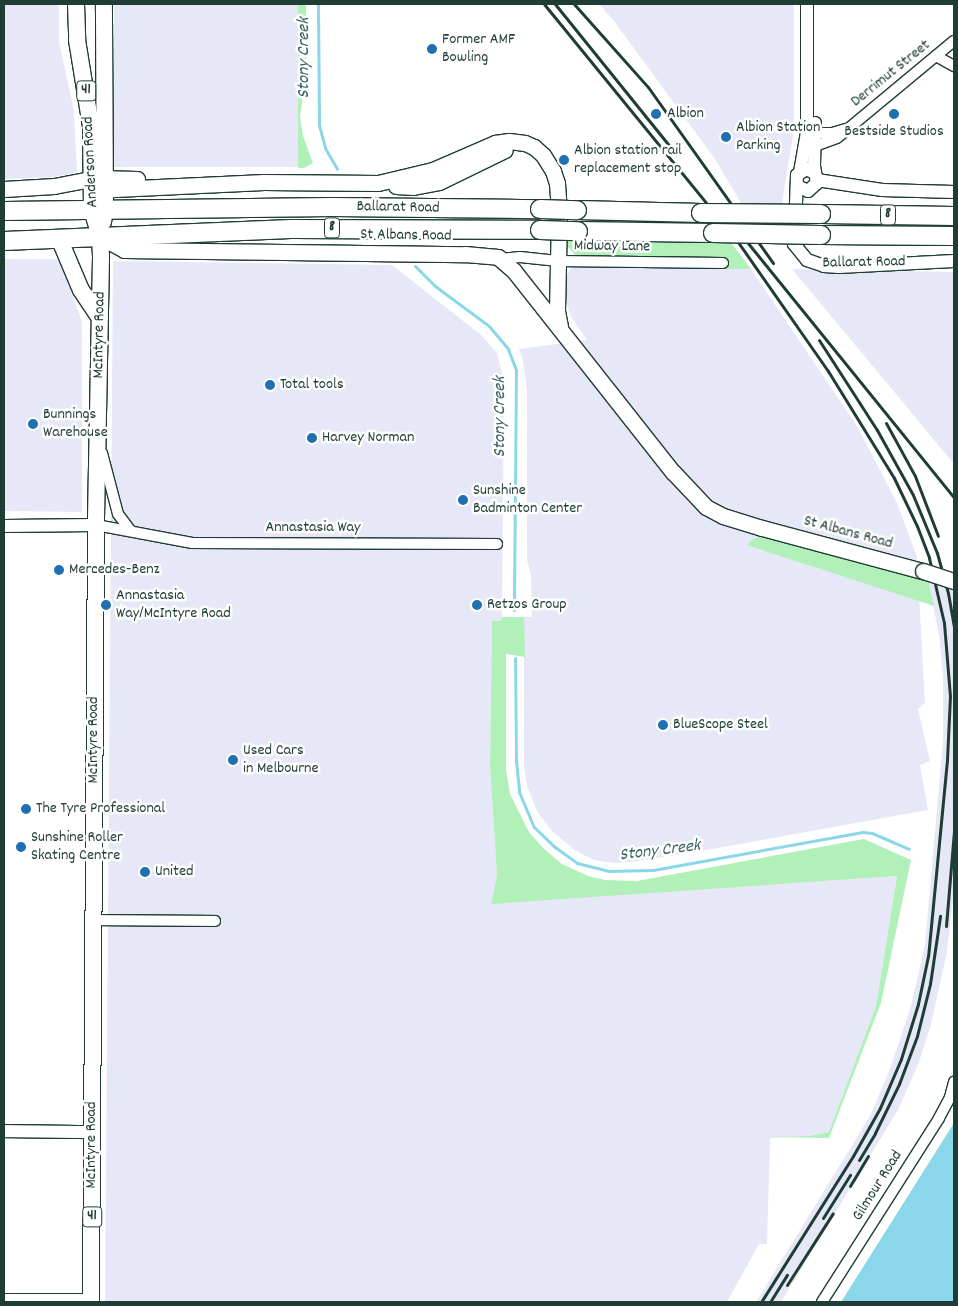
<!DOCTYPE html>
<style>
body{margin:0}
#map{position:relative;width:958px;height:1306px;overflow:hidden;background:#fff;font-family:Dekko,sans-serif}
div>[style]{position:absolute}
.built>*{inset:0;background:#e7e8f7;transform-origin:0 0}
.green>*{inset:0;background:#b1f0b8}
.water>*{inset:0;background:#89d7e8}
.stream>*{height:3px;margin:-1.5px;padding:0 1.5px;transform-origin:1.5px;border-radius:1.5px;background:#89d7e8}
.roads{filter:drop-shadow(1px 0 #1f3d34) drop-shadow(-1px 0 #1f3d34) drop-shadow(0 1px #1f3d34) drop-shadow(0 -1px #1f3d34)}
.minor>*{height:10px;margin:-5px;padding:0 5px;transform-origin:5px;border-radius:5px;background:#fff}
.tertiary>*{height:12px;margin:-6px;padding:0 6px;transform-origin:6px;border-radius:6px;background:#fff}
.secondary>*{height:15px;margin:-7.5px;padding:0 7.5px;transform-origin:7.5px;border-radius:7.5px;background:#fff}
.primary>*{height:16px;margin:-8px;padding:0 8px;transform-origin:8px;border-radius:8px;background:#fff}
.trunk>*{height:18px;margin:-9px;padding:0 9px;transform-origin:9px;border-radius:9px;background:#fff}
.rail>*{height:3px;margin:-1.5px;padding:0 1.5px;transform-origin:1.5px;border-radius:1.5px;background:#1f3d34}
.bridges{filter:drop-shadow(1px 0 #1f3d34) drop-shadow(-1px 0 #1f3d34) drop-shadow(0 1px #1f3d34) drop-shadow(0 -1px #1f3d34)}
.secondary-bridge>*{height:15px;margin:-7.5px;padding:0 7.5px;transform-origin:7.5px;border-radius:7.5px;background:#fff}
.trunk-bridge>*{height:18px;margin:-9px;padding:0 9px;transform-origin:9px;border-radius:9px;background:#fff}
.dots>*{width:14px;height:14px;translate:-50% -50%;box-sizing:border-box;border:2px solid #fff;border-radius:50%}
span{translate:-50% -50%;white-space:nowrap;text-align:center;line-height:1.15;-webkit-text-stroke:5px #fff;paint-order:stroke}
.shield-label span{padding:1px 4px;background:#fff;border:1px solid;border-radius:4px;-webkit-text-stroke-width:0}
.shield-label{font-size:15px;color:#1f3d34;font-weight:700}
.poi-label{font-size:16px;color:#1f3d34}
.left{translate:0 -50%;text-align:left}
.street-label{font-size:16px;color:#1f3d34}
.water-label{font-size:18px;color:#3a6461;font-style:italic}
.frame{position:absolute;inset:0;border:5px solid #1f3d34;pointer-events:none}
</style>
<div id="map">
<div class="built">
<i style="clip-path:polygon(4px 4px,59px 4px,59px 41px,74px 111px,77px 172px,54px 177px,4px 179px)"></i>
<i style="left:114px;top:4px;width:184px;height:163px"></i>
<i style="clip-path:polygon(599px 4px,794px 4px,794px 130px,781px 209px,741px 203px,715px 159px,614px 21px)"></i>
<i style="clip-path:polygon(4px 259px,56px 259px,61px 263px,82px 322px,82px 512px,4px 511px)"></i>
<i style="clip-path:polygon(113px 261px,392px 265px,481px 335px,497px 353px,504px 381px,502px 621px,492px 621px,490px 766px,497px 875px,491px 903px,897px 876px,876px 1006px,829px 1132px,809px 1136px,770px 1138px,767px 1244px,759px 1244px,727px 1302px,105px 1302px)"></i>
<i style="clip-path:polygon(571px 267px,751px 269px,857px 426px,897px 503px,917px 557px,925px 703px,918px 709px,930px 761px,920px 765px,928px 810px,713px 849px,632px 862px,613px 863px,594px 860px,576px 851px,552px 831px,537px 811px,527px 786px,524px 767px,524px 617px,532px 617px,531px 575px,527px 560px,527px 391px,523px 360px,519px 349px,587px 340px,571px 317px,565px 298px,567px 275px)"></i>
<i style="clip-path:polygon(792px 269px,954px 272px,954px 464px,876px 370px)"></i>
<i style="clip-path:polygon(928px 579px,954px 591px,954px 891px,947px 952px,931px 1024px,919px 1062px,898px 1110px,781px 1302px,756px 1302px,870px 1116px,890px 1069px,911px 1006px,925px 945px,943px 740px,943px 677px,939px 635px)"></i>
</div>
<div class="green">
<i style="clip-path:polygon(298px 4px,306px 4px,306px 73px,300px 117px,303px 136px,313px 163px,304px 168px,298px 168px)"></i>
<i style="clip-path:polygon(567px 239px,729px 240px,751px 269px,725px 269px,722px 258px,575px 255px,568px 247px)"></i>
<i style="clip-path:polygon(767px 535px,928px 579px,934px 606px,747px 545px,753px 539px)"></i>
<i style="clip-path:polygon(502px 617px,524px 617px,525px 657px,506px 654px,506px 770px,510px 794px,529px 832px,544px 849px,562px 864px,588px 876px,605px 880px,637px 881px,864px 839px,911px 860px,881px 1003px,829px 1138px,770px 1137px,809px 1136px,829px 1132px,876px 1006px,897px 876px,491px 904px,497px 875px,490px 766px,492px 621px,502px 621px)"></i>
</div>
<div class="water">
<i style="clip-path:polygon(954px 1123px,954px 1302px,841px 1302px)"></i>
</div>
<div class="stream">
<i style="left:318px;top:4px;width:121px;rotate:89.5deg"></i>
<i style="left:319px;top:125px;width:24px;rotate:75deg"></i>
<i style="left:325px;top:148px;width:24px;rotate:60deg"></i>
<i style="left:415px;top:266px;width:28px;rotate:45deg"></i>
<i style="left:435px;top:286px;width:67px;rotate:36.5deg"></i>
<i style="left:489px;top:326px;width:30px;rotate:50deg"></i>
<i style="left:508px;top:349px;width:22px;rotate:69deg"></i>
<i style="left:516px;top:370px;width:240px;rotate:90.5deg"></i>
<i style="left:515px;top:658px;width:103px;rotate:89.4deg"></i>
<i style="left:516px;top:761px;width:31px;rotate:84deg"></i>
<i style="left:519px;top:792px;width:38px;rotate:67deg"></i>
<i style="left:534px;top:827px;width:29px;rotate:44deg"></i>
<i style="left:555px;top:847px;width:27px;rotate:36deg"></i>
<i style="left:577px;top:863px;width:32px;rotate:14deg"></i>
<i style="left:608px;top:871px;width:45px;rotate:-1.3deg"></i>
<i style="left:653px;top:870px;width:213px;rotate:-10.3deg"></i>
<i style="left:863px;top:832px;width:9px;rotate:6deg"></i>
<i style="left:872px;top:833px;width:40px;rotate:23.4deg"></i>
</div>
<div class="roads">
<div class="minor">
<i style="left:936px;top:56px;width:21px;rotate:29deg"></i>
<i style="left:808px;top:133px;width:24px"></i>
<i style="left:832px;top:133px;width:15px;rotate:-16deg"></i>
<i style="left:815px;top:146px;width:23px;rotate:-20deg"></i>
<i style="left:837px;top:138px;width:152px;rotate:-39.7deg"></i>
<i style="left:501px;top:259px;width:19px;rotate:-6deg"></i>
<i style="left:520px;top:257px;width:38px;rotate:6deg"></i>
<i style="left:558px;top:261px;width:165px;rotate:0.7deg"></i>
<i style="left:102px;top:453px;width:63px;rotate:75.3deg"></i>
<i style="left:118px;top:514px;width:21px;rotate:53deg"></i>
<i style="left:96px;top:525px;width:98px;rotate:10.6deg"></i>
<i style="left:192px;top:543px;width:305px;rotate:0.2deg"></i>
<i style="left:93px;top:920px;width:122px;rotate:0.5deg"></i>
<i style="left:4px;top:1299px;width:87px"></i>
<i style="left:822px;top:1302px;width:218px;rotate:-57.5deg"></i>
<i style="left:939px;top:1118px;width:24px;rotate:-62deg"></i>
<i style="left:950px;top:1097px;width:16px;rotate:-75deg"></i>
</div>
<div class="tertiary">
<i style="left:800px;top:172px;width:40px;rotate:-80deg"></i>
<i style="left:807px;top:133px;width:129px;rotate:-90deg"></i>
<i style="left:815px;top:173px;width:10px;rotate:-156deg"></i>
<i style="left:806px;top:169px;width:11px;rotate:146deg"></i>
<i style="left:797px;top:175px;width:29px;rotate:92deg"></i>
<i style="left:796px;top:204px;width:20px;rotate:105deg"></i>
<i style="left:791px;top:223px;width:21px;rotate:82deg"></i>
<i style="left:794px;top:244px;width:21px;rotate:51deg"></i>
<i style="left:807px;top:260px;width:18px;rotate:19deg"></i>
<i style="left:824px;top:266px;width:15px;rotate:4deg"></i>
<i style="left:839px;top:267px;width:115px;rotate:-3deg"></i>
<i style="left:817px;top:180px;width:66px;rotate:8.7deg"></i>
<i style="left:882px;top:190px;width:72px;rotate:1.6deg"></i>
<i style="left:797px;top:186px;width:12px;rotate:24deg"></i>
<i style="left:808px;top:191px;width:12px;rotate:-42deg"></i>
<i style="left:817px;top:183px;width:17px;rotate:-100deg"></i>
<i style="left:814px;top:166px;width:43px;rotate:-88.7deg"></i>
<i style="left:4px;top:526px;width:92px;rotate:-0.6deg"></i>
<i style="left:4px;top:1131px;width:88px;rotate:0.7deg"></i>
</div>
<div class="secondary">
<i style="left:396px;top:186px;width:17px;rotate:3deg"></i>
<i style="left:413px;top:187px;width:26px;rotate:-11deg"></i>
<i style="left:439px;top:182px;width:73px;rotate:-25.9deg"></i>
<i style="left:4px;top:189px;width:50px;rotate:-3.4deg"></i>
<i style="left:54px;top:186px;width:43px;rotate:-10.8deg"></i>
<i style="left:96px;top:178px;width:41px;rotate:1.4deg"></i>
<i style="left:94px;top:190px;width:170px;rotate:-2.7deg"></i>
<i style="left:264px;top:182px;width:114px;rotate:0.5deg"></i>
<i style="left:378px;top:183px;width:57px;rotate:-13.3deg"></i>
<i style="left:433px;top:170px;width:68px;rotate:-23.5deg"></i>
<i style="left:495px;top:143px;width:14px;rotate:-8deg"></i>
<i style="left:509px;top:141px;width:16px;rotate:7deg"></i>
<i style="left:525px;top:143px;width:10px;rotate:24deg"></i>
<i style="left:534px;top:147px;width:12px;rotate:42deg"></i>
<i style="left:543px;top:155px;width:19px;rotate:58deg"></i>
<i style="left:553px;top:171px;width:13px;rotate:72deg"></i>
<i style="left:557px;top:183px;width:32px;rotate:86deg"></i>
<i style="left:559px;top:215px;width:96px;rotate:91.2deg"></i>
<i style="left:557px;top:311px;width:16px;rotate:79deg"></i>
<i style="left:100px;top:237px;width:27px;rotate:28deg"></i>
<i style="left:124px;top:250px;width:341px;rotate:0.7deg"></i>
<i style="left:465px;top:254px;width:33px;rotate:5deg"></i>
<i style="left:498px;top:257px;width:21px;rotate:41deg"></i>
<i style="left:514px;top:271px;width:256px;rotate:51.7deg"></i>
<i style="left:673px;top:472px;width:48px;rotate:46.7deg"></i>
<i style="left:706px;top:507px;width:19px;rotate:28deg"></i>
<i style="left:723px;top:516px;width:41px;rotate:17.1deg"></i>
<i style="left:762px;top:528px;width:167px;rotate:15deg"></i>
</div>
<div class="primary">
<i style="left:76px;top:4px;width:36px;rotate:88deg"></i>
<i style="left:77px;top:40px;width:87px;rotate:80.8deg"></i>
<i style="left:91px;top:126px;width:84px;rotate:89.3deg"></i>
<i style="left:92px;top:210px;width:28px;rotate:73deg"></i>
<i style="left:100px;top:237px;width:21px;rotate:87deg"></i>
<i style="left:101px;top:258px;width:267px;rotate:91.1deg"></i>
<i style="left:96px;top:525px;width:777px;rotate:90.37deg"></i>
<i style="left:103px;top:222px;width:13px;rotate:-81deg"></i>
<i style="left:105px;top:209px;width:205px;rotate:-90.3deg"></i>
<i style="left:59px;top:238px;width:56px;rotate:67.1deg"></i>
<i style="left:81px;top:290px;width:34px;rotate:56deg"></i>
</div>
<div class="trunk">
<i style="left:577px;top:210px;width:124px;rotate:1.4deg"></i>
<i style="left:4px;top:211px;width:328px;rotate:-0.7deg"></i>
<i style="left:332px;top:207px;width:208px;rotate:0.6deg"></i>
<i style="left:821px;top:214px;width:133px;rotate:0.9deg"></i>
<i style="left:578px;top:231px;width:135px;rotate:0.8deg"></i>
<i style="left:821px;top:235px;width:133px;rotate:0.4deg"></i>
<i style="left:4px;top:241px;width:287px;rotate:-2.4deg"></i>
<i style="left:291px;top:229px;width:249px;rotate:0.2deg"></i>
</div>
</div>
<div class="rail">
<i style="left:544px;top:4px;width:307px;rotate:50.8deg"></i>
<i style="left:738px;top:242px;width:157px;rotate:55.1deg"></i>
<i style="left:828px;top:371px;width:126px;rotate:58.3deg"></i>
<i style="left:894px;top:478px;width:53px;rotate:64.4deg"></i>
<i style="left:917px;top:526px;width:34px;rotate:69deg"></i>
<i style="left:929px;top:558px;width:67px;rotate:77deg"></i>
<i style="left:944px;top:623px;width:73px;rotate:85.3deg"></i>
<i style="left:950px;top:696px;width:64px;rotate:92.7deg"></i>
<i style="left:947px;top:760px;width:197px;rotate:95.5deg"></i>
<i style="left:928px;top:956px;width:49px;rotate:101.8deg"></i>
<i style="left:918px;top:1004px;width:58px;rotate:107.2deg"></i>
<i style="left:901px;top:1059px;width:53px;rotate:113.2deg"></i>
<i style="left:880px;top:1108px;width:55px;rotate:119.4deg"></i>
<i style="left:853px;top:1156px;width:173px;rotate:122.2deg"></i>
<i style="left:555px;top:4px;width:193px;rotate:51.1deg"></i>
<i style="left:574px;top:4px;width:111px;rotate:48.3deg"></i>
<i style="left:648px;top:87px;width:216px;rotate:54.6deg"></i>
<i style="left:726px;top:216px;width:363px;rotate:51deg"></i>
<i style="left:819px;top:340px;width:107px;rotate:57.2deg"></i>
<i style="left:877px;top:430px;width:74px;rotate:61deg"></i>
<i style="left:913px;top:495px;width:63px;rotate:67.5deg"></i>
<i style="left:937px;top:553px;width:41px;rotate:74.6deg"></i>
<i style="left:948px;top:593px;width:35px;rotate:80deg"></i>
<i style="left:886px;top:423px;width:60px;rotate:61.3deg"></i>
<i style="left:915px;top:476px;width:64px;rotate:69deg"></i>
<i style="left:946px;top:926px;width:95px;rotate:-85.2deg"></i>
<i style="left:859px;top:1160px;width:31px;rotate:-59deg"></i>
<i style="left:875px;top:1133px;width:55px;rotate:-63.9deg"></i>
<i style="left:899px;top:1084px;width:51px;rotate:-69.4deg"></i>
<i style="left:917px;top:1036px;width:54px;rotate:-76deg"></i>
<i style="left:930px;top:984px;width:69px;rotate:-81.6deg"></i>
<i style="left:850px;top:1186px;width:35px;rotate:-59deg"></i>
<i style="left:823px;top:1218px;width:51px;rotate:-57.9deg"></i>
<i style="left:787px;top:1285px;width:85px;rotate:-57.4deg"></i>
<i style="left:770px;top:1302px;width:32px;rotate:-58deg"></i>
</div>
<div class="bridges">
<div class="secondary-bridge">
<i style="left:923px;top:571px;width:33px;rotate:18deg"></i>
</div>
<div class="trunk-bridge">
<i style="left:540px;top:209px;width:37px;rotate:2deg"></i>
<i style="left:701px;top:213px;width:120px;rotate:0.5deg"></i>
<i style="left:540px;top:230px;width:38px;rotate:2deg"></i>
<i style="left:713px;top:233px;width:108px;rotate:1.1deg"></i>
</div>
</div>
<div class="dots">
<i style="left:432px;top:49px;background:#1f6fb2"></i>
<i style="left:656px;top:114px;background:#1f6fb2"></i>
<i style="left:894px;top:114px;background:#1f6fb2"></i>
<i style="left:726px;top:137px;background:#1f6fb2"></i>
<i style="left:564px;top:160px;background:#1f6fb2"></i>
<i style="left:270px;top:385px;background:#1f6fb2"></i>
<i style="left:33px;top:424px;background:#1f6fb2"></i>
<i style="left:312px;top:438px;background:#1f6fb2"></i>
<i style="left:463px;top:500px;background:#1f6fb2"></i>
<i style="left:59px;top:570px;background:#1f6fb2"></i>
<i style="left:106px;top:605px;background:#1f6fb2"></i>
<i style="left:477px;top:605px;background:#1f6fb2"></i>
<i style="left:663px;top:725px;background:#1f6fb2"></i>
<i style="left:233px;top:760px;background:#1f6fb2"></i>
<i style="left:26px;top:809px;background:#1f6fb2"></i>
<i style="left:21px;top:847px;background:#1f6fb2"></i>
<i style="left:145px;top:872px;background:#1f6fb2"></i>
</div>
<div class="shield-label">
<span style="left:86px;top:91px">41</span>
<span style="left:888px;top:215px">8</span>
<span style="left:332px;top:228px">8</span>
<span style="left:92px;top:1217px">41</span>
</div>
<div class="poi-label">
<span class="left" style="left:442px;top:49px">Former AMF<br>Bowling</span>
<span class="left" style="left:667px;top:114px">Albion</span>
<span class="left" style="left:736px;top:137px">Albion Station<br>Parking</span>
<span style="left:894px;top:132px">Bestside Studios</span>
<span class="left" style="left:574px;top:160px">Albion station rail<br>replacement stop</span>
<span class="left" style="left:280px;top:385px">Total tools</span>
<span class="left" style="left:43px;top:424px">Bunnings<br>Warehouse</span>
<span class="left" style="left:322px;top:438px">Harvey Norman</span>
<span class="left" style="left:473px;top:500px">Sunshine<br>Badminton Center</span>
<span class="left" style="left:69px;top:570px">Mercedes-Benz</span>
<span class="left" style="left:116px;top:605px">Annastasia<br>Way/McIntyre Road</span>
<span class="left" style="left:487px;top:605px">Retzos Group</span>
<span class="left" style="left:673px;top:725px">BlueScope Steel</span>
<span class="left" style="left:243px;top:760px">Used Cars<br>in Melbourne</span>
<span class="left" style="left:36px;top:809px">The Tyre Professional</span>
<span class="left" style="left:31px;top:847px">Sunshine Roller<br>Skating Centre</span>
<span class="left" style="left:155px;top:872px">United</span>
</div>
<div class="street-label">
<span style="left:891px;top:74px;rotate:-39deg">Derrimut Street</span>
<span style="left:91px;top:162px;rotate:-93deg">Anderson Road</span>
<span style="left:398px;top:208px;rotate:1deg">Ballarat Road</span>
<span style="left:406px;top:236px;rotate:1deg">St Albans Road</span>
<span style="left:612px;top:247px;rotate:1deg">Midway Lane</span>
<span style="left:864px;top:263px;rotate:-1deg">Ballarat Road</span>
<span style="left:100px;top:335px;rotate:-89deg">McIntyre Road</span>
<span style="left:313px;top:528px">Annastasia Way</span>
<span style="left:848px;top:533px;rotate:15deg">St Albans Road</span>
<span style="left:94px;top:740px;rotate:-90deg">McIntyre Road</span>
<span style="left:92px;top:1145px;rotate:-90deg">McIntyre Road</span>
<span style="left:878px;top:1186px;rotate:-58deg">Gilmour Road</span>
</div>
<div class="water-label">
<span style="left:305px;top:58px;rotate:-90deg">Stony Creek</span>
<span style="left:501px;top:417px;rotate:-90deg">Stony Creek</span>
<span style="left:660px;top:852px;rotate:-7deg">Stony Creek</span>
</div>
<div class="frame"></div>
</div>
